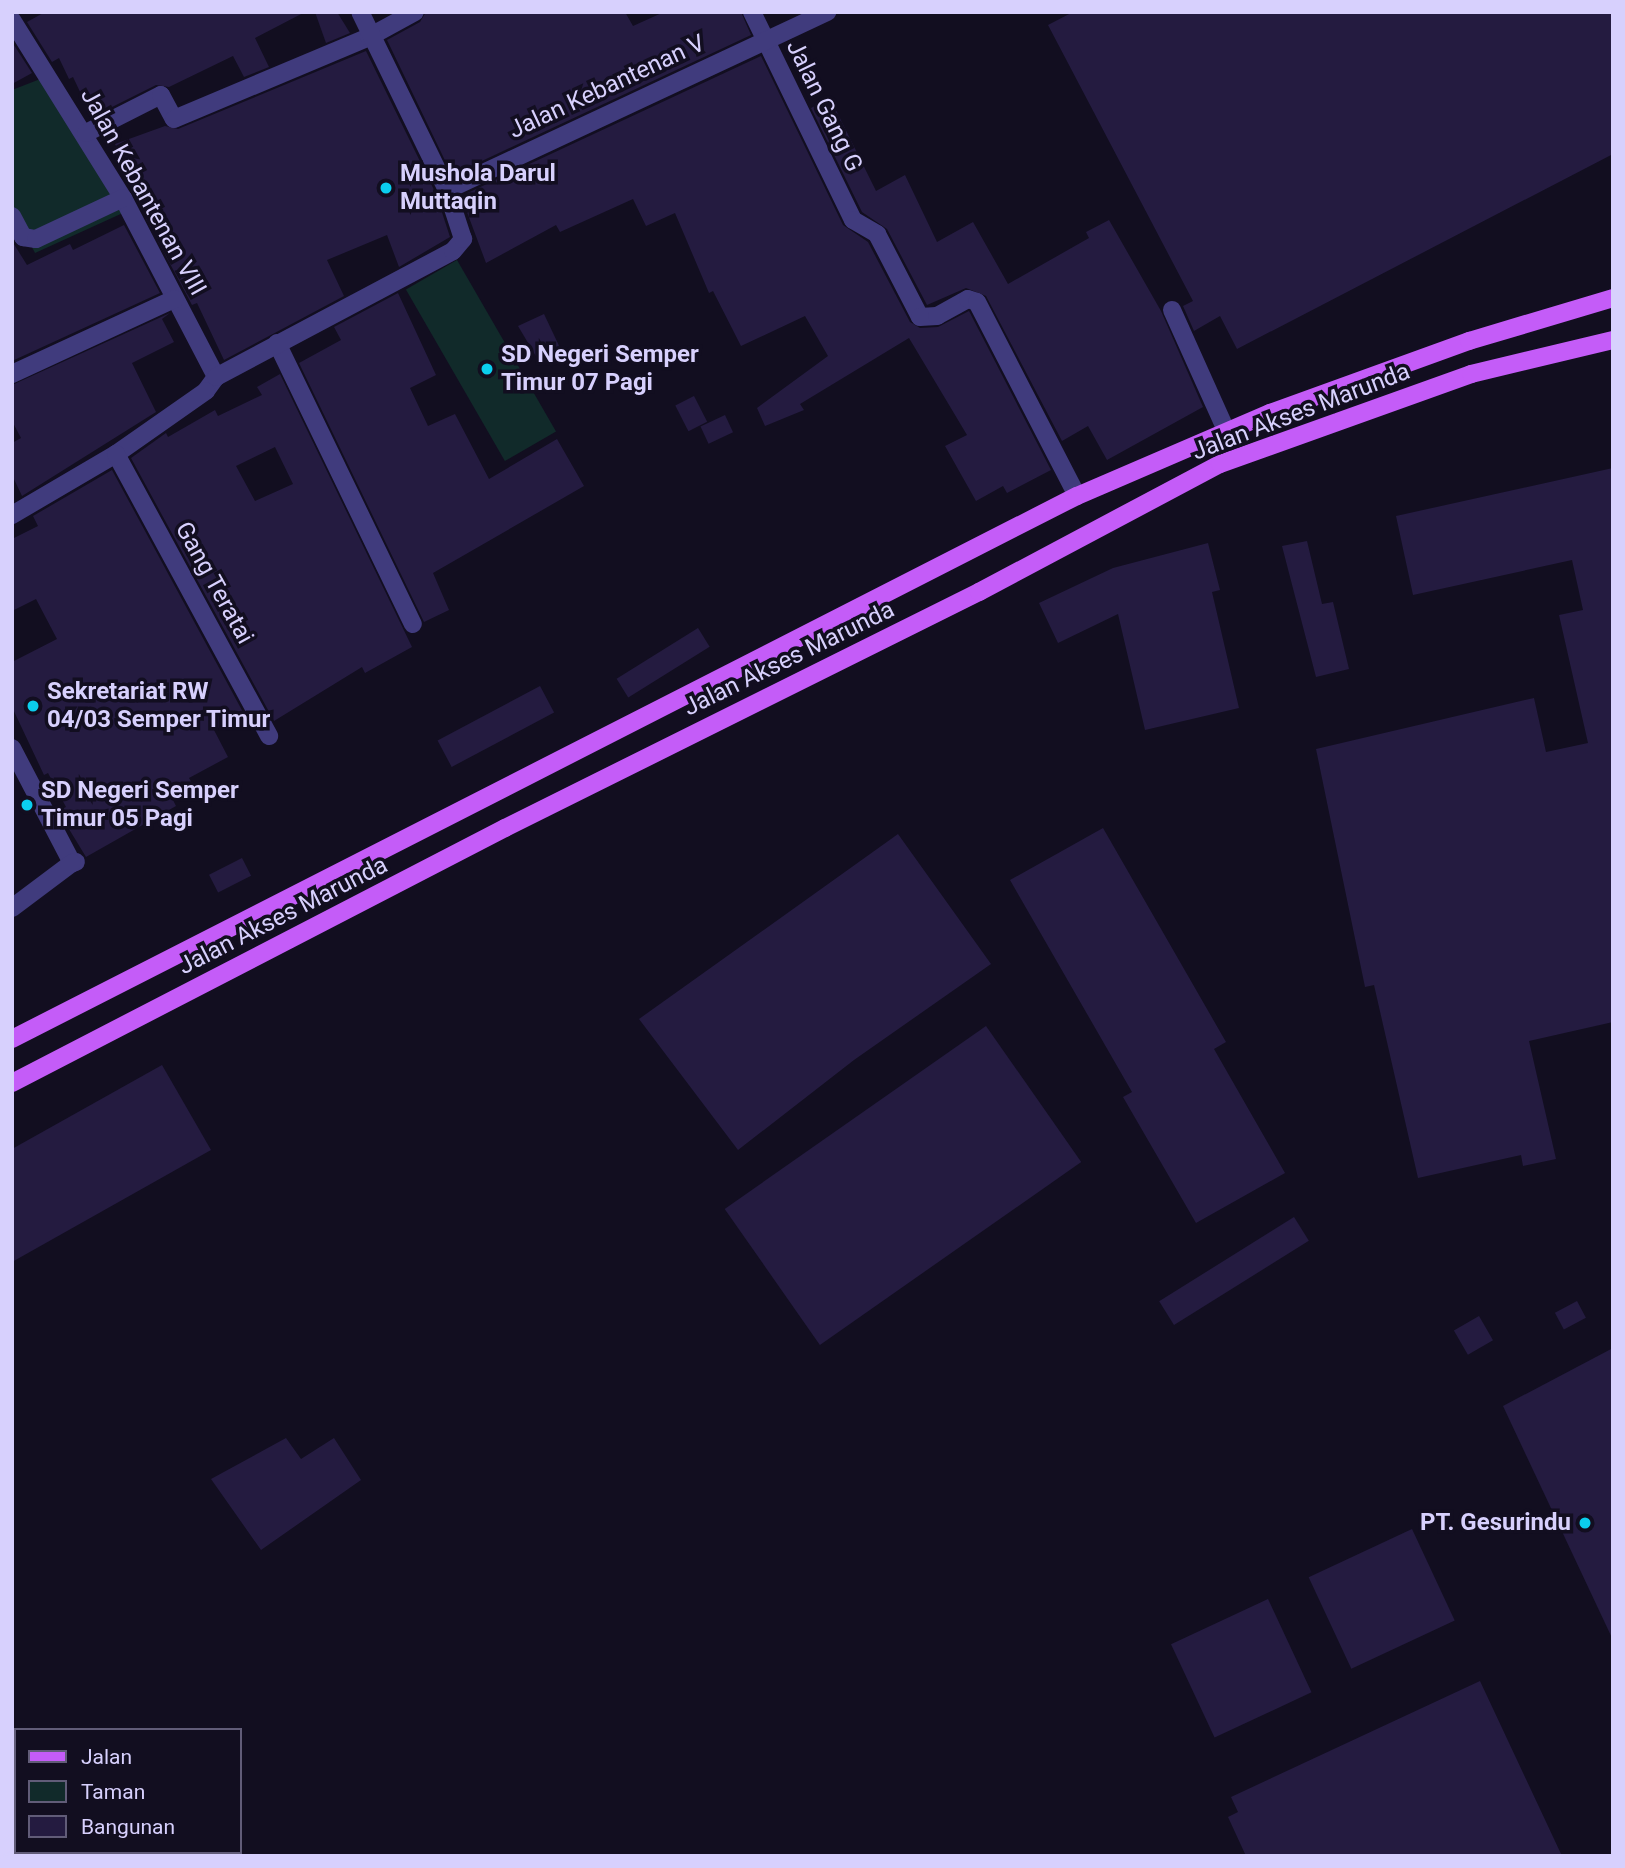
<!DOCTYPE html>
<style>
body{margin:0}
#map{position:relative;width:1625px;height:1868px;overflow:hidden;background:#120e20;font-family:Roboto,sans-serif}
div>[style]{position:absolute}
.green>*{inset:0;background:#112a2a;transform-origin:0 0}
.building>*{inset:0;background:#241b40;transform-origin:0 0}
.minor>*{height:18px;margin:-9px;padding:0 9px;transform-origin:9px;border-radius:9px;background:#403b7d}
.primary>*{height:18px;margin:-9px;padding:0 9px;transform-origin:9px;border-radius:9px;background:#c45cf8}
.dots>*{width:19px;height:19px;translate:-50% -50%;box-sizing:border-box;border:4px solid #120e20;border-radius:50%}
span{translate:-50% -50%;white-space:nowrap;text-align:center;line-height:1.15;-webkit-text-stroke:7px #120e20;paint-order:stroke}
.street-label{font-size:24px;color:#d7d0fd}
.poi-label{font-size:24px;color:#d7d0fd;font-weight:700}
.left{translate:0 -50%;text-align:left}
.right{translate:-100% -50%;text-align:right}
.frame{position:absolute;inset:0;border:14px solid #d7d0fd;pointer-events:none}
.legend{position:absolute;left:14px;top:1728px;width:228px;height:126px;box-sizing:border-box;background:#120e20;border:2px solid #615c78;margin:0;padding:9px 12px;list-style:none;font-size:21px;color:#d7d0fd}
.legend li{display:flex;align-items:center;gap:14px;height:35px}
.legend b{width:35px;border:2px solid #615c78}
</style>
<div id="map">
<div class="green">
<i style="clip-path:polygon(48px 76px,125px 212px,35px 253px,12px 208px,12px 90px)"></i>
<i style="left:457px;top:260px;width:198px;height:59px;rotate:60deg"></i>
</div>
<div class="building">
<i style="clip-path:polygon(45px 12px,305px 12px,255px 38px,269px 67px,244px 77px,233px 56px,169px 87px,156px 85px,92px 117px,73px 77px,69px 79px,59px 58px,52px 62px,27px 22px)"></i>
<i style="clip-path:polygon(315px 12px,337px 12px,350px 33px,326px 43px)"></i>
<i style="clip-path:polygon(426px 12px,625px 12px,633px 26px,664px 12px,741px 12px,751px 35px,452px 175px,387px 40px,420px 22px)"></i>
<i style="clip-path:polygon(1073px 12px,1613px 12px,1613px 154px,1237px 349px,1220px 316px,1194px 331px,1183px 306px,1193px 301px,1048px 25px)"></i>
<i style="clip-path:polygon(12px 42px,32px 73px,12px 84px)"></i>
<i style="clip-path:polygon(366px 51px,436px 194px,450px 237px,399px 267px,387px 235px,327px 260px,344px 296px,224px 360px,197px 303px,192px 305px,144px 215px,145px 205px,115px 144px,165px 126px,178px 129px)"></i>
<i style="clip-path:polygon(761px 56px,843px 225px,868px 242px,910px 322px,920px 328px,938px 327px,969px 311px,1051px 470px,1007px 493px,1003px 486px,976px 501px,945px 446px,967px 435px,909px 338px,800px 404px,804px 410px,765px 426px,757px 408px,828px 356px,805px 316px,741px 346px,713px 291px,709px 293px,675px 213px,646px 226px,633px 199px,560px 232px,556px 225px,486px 263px,461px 196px)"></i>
<i style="clip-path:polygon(830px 98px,876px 191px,905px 175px,937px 242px,973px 222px,1008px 284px,1089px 238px,1086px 232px,1109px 220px,1161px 311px,1203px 407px,1107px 460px,1088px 426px,1062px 441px,986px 296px,966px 288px,927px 305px,887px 229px,862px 212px,811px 108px)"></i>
<i style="clip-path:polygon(124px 225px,160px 293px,12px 361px,12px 241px,27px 265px,70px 244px,73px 250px)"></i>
<i style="clip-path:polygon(398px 293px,436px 375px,410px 388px,428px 426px,455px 414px,489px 479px,557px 439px,584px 486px,433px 573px,449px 610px,424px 622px,299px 363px,341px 340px,334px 327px)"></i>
<i style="clip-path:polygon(170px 313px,162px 319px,174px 342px,132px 363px,156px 412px,22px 496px,12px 475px,12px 443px,21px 438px,12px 421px,12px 385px)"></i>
<i style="clip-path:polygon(544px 314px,562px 352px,540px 363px,518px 326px)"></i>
<i style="clip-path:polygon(evenodd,280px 374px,412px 647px,365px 673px,362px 667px,274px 721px,131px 458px,166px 433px,168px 437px,215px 410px,218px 416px,262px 395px,257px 387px,280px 374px,275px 447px,293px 484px,255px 501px,236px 466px,275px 447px)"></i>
<i style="left:694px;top:396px;width:29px;height:21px;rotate:63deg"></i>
<i style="left:725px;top:415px;width:19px;height:27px;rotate:65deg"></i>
<i style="clip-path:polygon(1613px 468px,1613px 1022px,1529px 1041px,1556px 1159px,1523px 1166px,1521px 1155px,1418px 1178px,1374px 985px,1365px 987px,1316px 749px,1534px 698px,1546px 752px,1588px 743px,1559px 615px,1583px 610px,1572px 560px,1413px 595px,1396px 516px)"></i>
<i style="clip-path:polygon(112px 470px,244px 714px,214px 730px,228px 757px,189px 778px,193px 785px,171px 796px,176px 806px,86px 857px,58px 811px,66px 807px,48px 773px,44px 775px,12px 707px,12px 662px,57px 639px,36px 599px,12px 611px,12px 539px,38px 526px,33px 516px)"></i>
<i style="clip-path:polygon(1307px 541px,1322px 604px,1333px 602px,1349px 669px,1316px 677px,1282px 546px)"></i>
<i style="clip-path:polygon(1208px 543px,1220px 590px,1212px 592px,1239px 708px,1145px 730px,1118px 614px,1058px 643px,1039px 603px,1113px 568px)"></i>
<i style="left:698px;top:628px;width:22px;height:96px;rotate:58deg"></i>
<i style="left:540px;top:686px;width:30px;height:116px;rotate:62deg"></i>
<i style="clip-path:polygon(1103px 828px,1226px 1042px,1214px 1049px,1285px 1173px,1196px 1223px,1123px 1097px,1132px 1092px,1010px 880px)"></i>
<i style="clip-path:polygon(898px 834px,991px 964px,854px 1060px,738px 1150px,639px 1019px)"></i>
<i style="left:242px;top:858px;width:20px;height:37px;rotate:63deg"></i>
<i style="left:986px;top:1026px;width:166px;height:319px;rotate:55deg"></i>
<i style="clip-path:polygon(162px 1065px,211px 1150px,12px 1262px,12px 1149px)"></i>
<i style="left:1294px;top:1217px;width:28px;height:159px;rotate:58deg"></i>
<i style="left:1577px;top:1301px;width:19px;height:25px;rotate:62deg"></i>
<i style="left:1479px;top:1316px;width:28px;height:29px;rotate:60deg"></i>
<i style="clip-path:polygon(1613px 1348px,1613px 1640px,1503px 1406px)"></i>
<i style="clip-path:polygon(286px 1438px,301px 1459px,334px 1438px,361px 1480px,261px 1550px,211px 1479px)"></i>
<i style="left:1412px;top:1529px;width:101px;height:114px;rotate:65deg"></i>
<i style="left:1268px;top:1599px;width:103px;height:107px;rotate:65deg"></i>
<i style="clip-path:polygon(1480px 1681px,1562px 1856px,1246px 1856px,1228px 1817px,1238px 1812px,1231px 1797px)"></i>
</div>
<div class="minor">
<i style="left:752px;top:12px;width:231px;rotate:64.1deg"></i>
<i style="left:853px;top:220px;width:28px;rotate:30deg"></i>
<i style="left:877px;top:234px;width:93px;rotate:62.6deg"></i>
<i style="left:920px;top:317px;width:17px;rotate:-3deg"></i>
<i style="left:937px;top:316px;width:35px;rotate:-29deg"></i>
<i style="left:968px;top:299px;width:9px;rotate:18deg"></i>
<i style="left:977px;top:302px;width:218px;rotate:62.7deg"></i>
<i style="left:12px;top:20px;width:210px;rotate:58.1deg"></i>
<i style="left:123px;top:198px;width:202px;rotate:62.5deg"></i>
<i style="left:216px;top:377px;width:17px;rotate:126deg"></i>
<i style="left:206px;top:391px;width:110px;rotate:145deg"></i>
<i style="left:116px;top:454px;width:121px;rotate:149.6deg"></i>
<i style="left:86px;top:133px;width:84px;rotate:-26.9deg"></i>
<i style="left:161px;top:95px;width:27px;rotate:62deg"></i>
<i style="left:174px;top:119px;width:212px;rotate:-22.8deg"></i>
<i style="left:369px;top:37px;width:52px;rotate:-28.5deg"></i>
<i style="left:447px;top:190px;width:420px;rotate:-25.1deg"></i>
<i style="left:12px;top:216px;width:24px;rotate:62deg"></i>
<i style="left:23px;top:237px;width:13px;rotate:9deg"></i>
<i style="left:36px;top:239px;width:96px;rotate:-25.2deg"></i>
<i style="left:1172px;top:310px;width:132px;rotate:65.8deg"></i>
<i style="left:277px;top:343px;width:312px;rotate:64.2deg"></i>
<i style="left:12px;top:374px;width:179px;rotate:-24.8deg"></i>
<i style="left:216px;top:377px;width:268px;rotate:-28deg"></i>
<i style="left:453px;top:251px;width:16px;rotate:-50deg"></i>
<i style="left:463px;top:239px;width:52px;rotate:-108.1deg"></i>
<i style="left:447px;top:190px;width:198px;rotate:-116deg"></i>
<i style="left:116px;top:454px;width:321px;rotate:61.5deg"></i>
<i style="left:12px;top:748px;width:130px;rotate:62.4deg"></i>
<i style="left:72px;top:863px;width:4px;rotate:-14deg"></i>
<i style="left:12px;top:908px;width:75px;rotate:-36.9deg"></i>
</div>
<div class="primary">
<i style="left:12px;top:1039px;width:1195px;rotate:-27.02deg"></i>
<i style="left:1077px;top:496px;width:210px;rotate:-23.3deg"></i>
<i style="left:1270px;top:413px;width:212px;rotate:-19.9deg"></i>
<i style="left:1469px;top:341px;width:150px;rotate:-16.6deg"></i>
<i style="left:12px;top:1083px;width:555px;rotate:-27.35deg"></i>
<i style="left:505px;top:828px;width:530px;rotate:-26.47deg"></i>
<i style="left:979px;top:592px;width:273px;rotate:-28deg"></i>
<i style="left:1220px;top:464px;width:267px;rotate:-19.7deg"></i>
<i style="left:1471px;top:374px;width:146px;rotate:-13.5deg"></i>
</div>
<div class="dots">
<i style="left:386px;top:188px;background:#0bceee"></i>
<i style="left:487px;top:369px;background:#0bceee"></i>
<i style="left:33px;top:706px;background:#0bceee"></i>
<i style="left:27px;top:805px;background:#0bceee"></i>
<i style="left:1585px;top:1523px;background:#0bceee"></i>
</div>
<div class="street-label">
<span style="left:607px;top:87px;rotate:-25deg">Jalan Kebantenan V</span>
<span style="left:824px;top:106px;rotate:64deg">Jalan Gang G</span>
<span style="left:143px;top:192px;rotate:61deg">Jalan Kebantenan VIII</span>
<span style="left:1301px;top:412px;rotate:-21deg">Jalan Akses Marunda</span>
<span style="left:214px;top:583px;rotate:61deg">Gang Teratai</span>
<span style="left:789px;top:659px;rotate:-26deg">Jalan Akses Marunda</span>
<span style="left:283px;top:916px;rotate:-27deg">Jalan Akses Marunda</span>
</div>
<div class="poi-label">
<span class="left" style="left:400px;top:188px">Mushola Darul<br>Muttaqin</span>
<span class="left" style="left:501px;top:369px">SD Negeri Semper<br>Timur 07 Pagi</span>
<span class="left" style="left:47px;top:706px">Sekretariat RW<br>04/03 Semper Timur</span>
<span class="left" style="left:41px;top:805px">SD Negeri Semper<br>Timur 05 Pagi</span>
<span class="right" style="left:1571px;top:1523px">PT. Gesurindu</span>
</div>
<div class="frame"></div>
<ul class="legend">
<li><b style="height:9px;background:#c45cf8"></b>Jalan</li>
<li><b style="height:19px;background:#112a2a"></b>Taman</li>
<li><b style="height:19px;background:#241b40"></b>Bangunan</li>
</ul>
</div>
